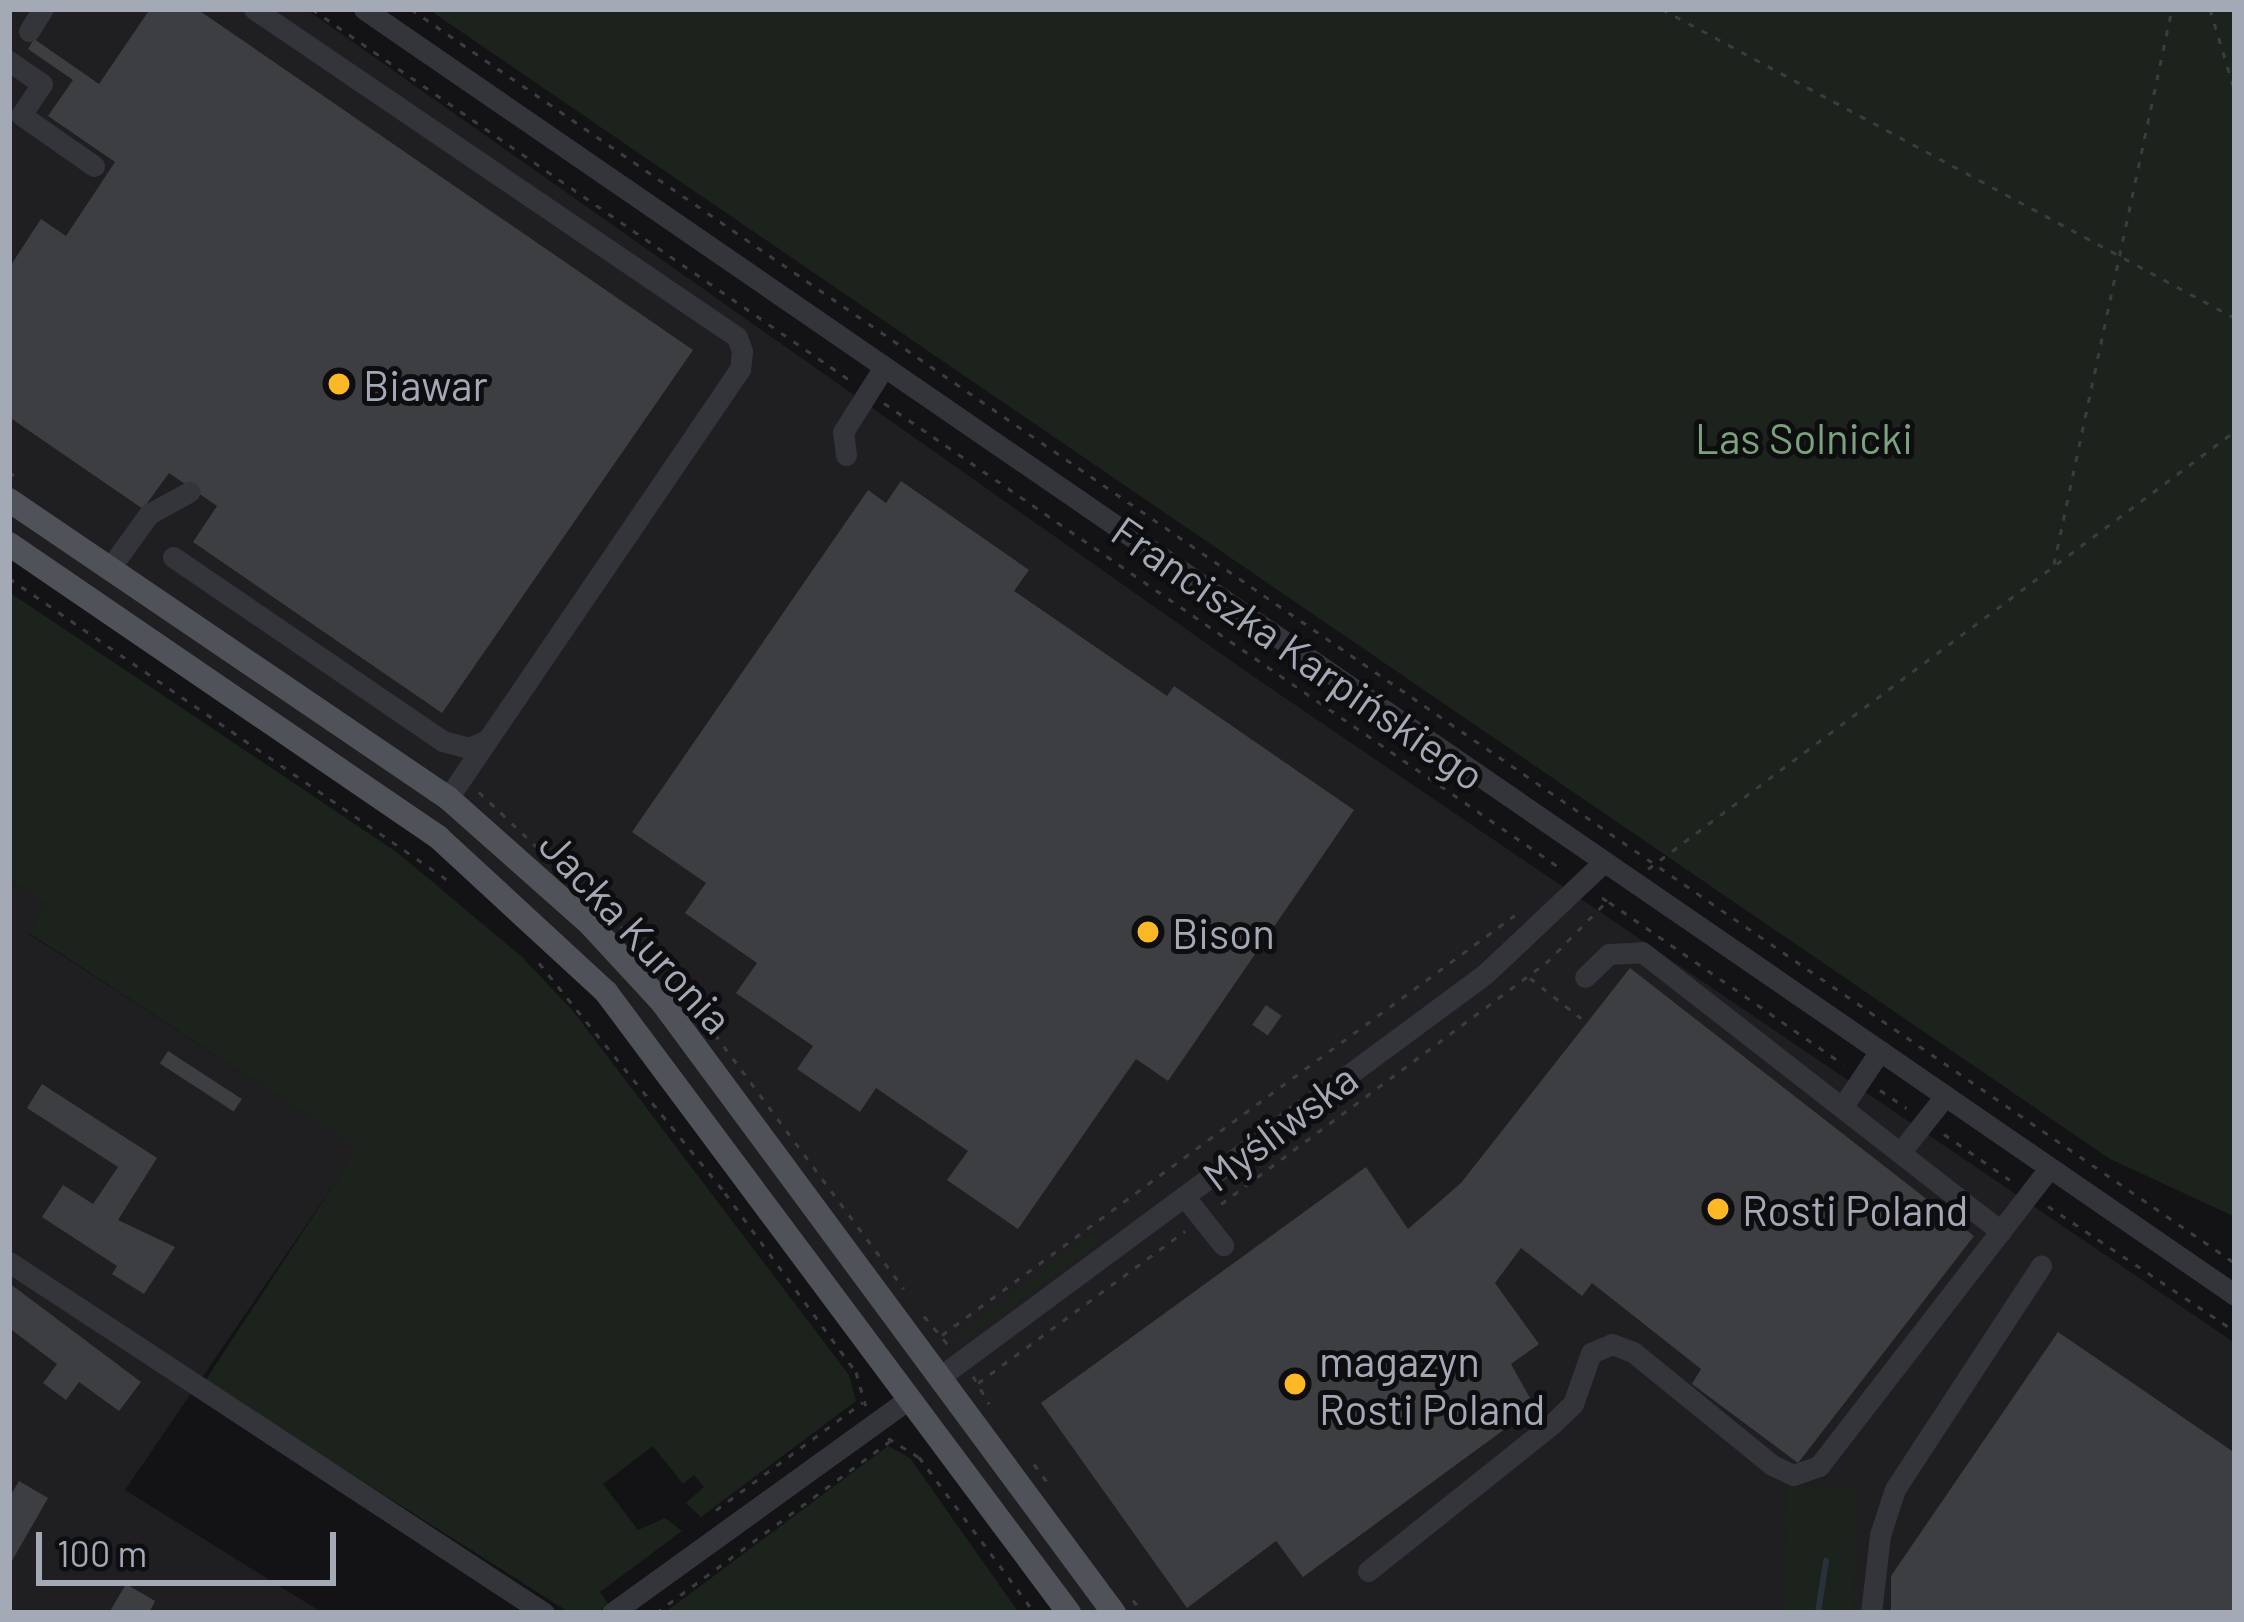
<!DOCTYPE html>
<meta charset="utf-8">
<style>
body{margin:0}
#map{position:relative;width:2244px;height:1622px;overflow:hidden;background:#131315;font-family:Barlow,sans-serif}
div>[style]{position:absolute}
.built>*{inset:0;background:#1f1f22}
.green>*{inset:0;background:#1b231c;transform-origin:0 0}
.stream>*{height:6px;margin:-3px;padding:0 3px;transform-origin:3px;border-radius:3px;background:#29323a}
.building>*{inset:0;background:#3d3e42;transform-origin:0 0}
.path>*{height:3px;margin-top:-1.5px;transform-origin:0;background:repeating-linear-gradient(90deg,#3a3c41 0 6px,transparent 0 15px)}
.minor>*{height:21px;margin:-10.5px;padding:0 10.5px;transform-origin:10.5px;border-radius:10.5px;background:#34353a}
.major>*{height:24px;margin:-12px;padding:0 12px;transform-origin:12px;border-radius:12px;background:#50525a}
.dots>*{width:33px;height:33px;translate:-50% -50%;box-sizing:border-box;border:6px solid #0e0e10;border-radius:50%}
span{translate:-50% -50%;white-space:nowrap;text-align:center;line-height:1.15;-webkit-text-stroke:10px #0e0e10;paint-order:stroke}
.poi-label{font-size:42px;color:#a4a9b6}
.left{translate:0 -50%;text-align:left}
.park-label{font-size:42px;color:#7aa37d}
.street-label{font-size:42px;color:#a4a9b6}
.frame{position:absolute;inset:0;border:12px solid #a4a9b6;pointer-events:none}
.scale{position:absolute;left:36px;top:1532px;width:300px;height:54px;box-sizing:border-box;border:6px solid #a4a9b6;border-top:0;padding-left:15px;font-size:36px;line-height:42px;white-space:nowrap;color:#a4a9b6;-webkit-text-stroke:9px #0e0e10;paint-order:stroke}
</style>
<div id="map">
<div class="built">
<i style="clip-path:polygon(9px 9px,306px 9px,1257px 679px,2235px 1343px,2235px 1613px,1074px 1613px,645px 1035px,441px 834px,9px 541px)"></i>
<i style="clip-path:polygon(9px 879px,47px 904px,29px 934px,359px 1148px,125px 1490px,323px 1613px,9px 1613px)"></i>
</div>
<div class="green">
<i style="clip-path:polygon(428px 9px,2235px 9px,2235px 1217px,2110px 1159px)"></i>
<i style="clip-path:polygon(9px 592px,398px 853px,521px 956px,573px 1011px,849px 1375px,856px 1401px,701px 1517px,686px 1503px,704px 1487px,694px 1475px,683px 1484px,653px 1446px,603px 1484px,638px 1530px,665px 1518px,682px 1531px,600px 1592px,608px 1604px,597px 1613px,570px 1613px,205px 1381px,358px 1148px,29px 933px,47px 904px,9px 879px)"></i>
<i style="clip-path:polygon(1093px 1232px,1100px 1242px,959px 1343px,954px 1338px)"></i>
<i style="clip-path:polygon(888px 1446px,910px 1458px,1019px 1613px,664px 1613px)"></i>
<i style="left:1788px;top:1486px;width:69px;height:127px;rotate:2deg"></i>
</div>
<div class="stream">
<i style="left:1818px;top:1613px;width:53px;rotate:-81.3deg"></i>
</div>
<div class="building">
<i style="clip-path:polygon(150px 9px,197px 9px,693px 350px,442px 713px,193px 542px,217px 506px,169px 473px,143px 509px,9px 417px,9px 268px,41px 219px,66px 236px,115px 162px,48px 116px,73px 80px,28px 49px,34px 39px,99px 84px)"></i>
<i style="clip-path:polygon(901px 481px,1029px 570px,1014px 591px,1167px 696px,1174px 686px,1354px 810px,1168px 1081px,1136px 1059px,1018px 1229px,947px 1180px,968px 1151px,876px 1088px,860px 1112px,797px 1069px,813px 1046px,736px 993px,757px 963px,685px 913px,706px 883px,632px 832px,868px 490px,886px 503px)"></i>
<i style="clip-path:polygon(1630px 968px,1974px 1236px,1798px 1463px,1692px 1384px,1701px 1369px,1592px 1283px,1582px 1296px,1521px 1248px,1495px 1283px,1539px 1344px,1511px 1364px,1535px 1407px,1303px 1577px,1276px 1541px,1187px 1608px,1041px 1403px,1366px 1167px,1408px 1229px,1461px 1183px)"></i>
<i style="left:1266px;top:1005px;width:19px;height:24px;rotate:35deg"></i>
<i style="left:168px;top:1051px;width:88px;height:15px;rotate:33deg"></i>
<i style="clip-path:polygon(42px 1084px,157px 1158px,118px 1220px,175px 1247px,144px 1294px,112px 1274px,117px 1266px,42px 1217px,63px 1185px,93px 1204px,118px 1167px,27px 1108px)"></i>
<i style="clip-path:polygon(9px 1283px,141px 1382px,119px 1411px,79px 1382px,66px 1400px,43px 1383px,57px 1364px,9px 1328px)"></i>
<i style="clip-path:polygon(2058px 1332px,2235px 1453px,2235px 1613px,1891px 1613px,1891px 1576px)"></i>
<i style="clip-path:polygon(19px 1481px,48px 1498px,9px 1566px,9px 1498px)"></i>
<i style="clip-path:polygon(126px 1584px,155px 1601px,149px 1613px,109px 1613px)"></i>
</div>
<div class="path">
<i style="left:312px;top:9px;width:655px;rotate:34.61deg"></i>
<i style="left:411px;top:9px;width:2213px;rotate:34.51deg"></i>
<i style="left:1662px;top:9px;width:651px;rotate:28.34deg"></i>
<i style="left:2210px;top:9px;width:87px;rotate:73.2deg"></i>
<i style="left:884px;top:403px;width:824px;rotate:34.52deg"></i>
<i style="left:9px;top:472px;width:13px;rotate:32deg"></i>
<i style="left:2054px;top:564px;width:567px;rotate:-78deg"></i>
<i style="left:9px;top:578px;width:538px;rotate:34.55deg"></i>
<i style="left:479px;top:792px;width:241px;rotate:43.5deg"></i>
<i style="left:1648px;top:869px;width:732px;rotate:-36.73deg"></i>
<i style="left:1609px;top:902px;width:285px;rotate:34.7deg"></i>
<i style="left:539px;top:963px;width:296px;rotate:51deg"></i>
<i style="left:725px;top:1193px;width:222px;rotate:53.8deg"></i>
<i style="left:856px;top:1372px;width:35px;rotate:74deg"></i>
<i style="left:1530px;top:978px;width:65px;rotate:38.1deg"></i>
<i style="left:688px;top:998px;width:362px;rotate:53.4deg"></i>
<i style="left:1880px;top:1090px;width:32px;rotate:34deg"></i>
<i style="left:1944px;top:1134px;width:80px;rotate:34.9deg"></i>
<i style="left:1221px;top:1204px;width:405px;rotate:-36.6deg"></i>
<i style="left:1546px;top:963px;width:87px;rotate:-45.5deg"></i>
<i style="left:1607px;top:901px;width:9px;rotate:-144deg"></i>
<i style="left:2048px;top:1206px;width:225px;rotate:33.8deg"></i>
<i style="left:924px;top:1316px;width:38px;rotate:50deg"></i>
<i style="left:942px;top:1335px;width:710px;rotate:-36.24deg"></i>
<i style="left:973px;top:1376px;width:32px;rotate:60deg"></i>
<i style="left:978px;top:1383px;width:257px;rotate:-36.3deg"></i>
<i style="left:888px;top:1438px;width:36px;rotate:32deg"></i>
<i style="left:919px;top:1457px;width:194px;rotate:53.4deg"></i>
<i style="left:1034px;top:1464px;width:27px;rotate:54deg"></i>
<i style="left:716px;top:1510px;width:182px;rotate:-36.3deg"></i>
<i style="left:1133px;top:1600px;width:16px;rotate:52deg"></i>
<i style="left:656px;top:1613px;width:290px;rotate:-36.3deg"></i>
</div>
<div class="minor">
<i style="left:254px;top:9px;width:584px;rotate:34.18deg"></i>
<i style="left:737px;top:337px;width:15px;rotate:70deg"></i>
<i style="left:742px;top:351px;width:18px;rotate:96deg"></i>
<i style="left:740px;top:369px;width:519px;rotate:124.24deg"></i>
<i style="left:364px;top:9px;width:2270px;rotate:34.5deg"></i>
<i style="left:29px;top:31px;width:26px;rotate:-58deg"></i>
<i style="left:9px;top:61px;width:40px;rotate:34.9deg"></i>
<i style="left:42px;top:84px;width:37px;rotate:124deg"></i>
<i style="left:21px;top:115px;width:89px;rotate:34.9deg"></i>
<i style="left:846px;top:455px;width:23px;rotate:-97deg"></i>
<i style="left:843px;top:432px;width:77px;rotate:-57.8deg"></i>
<i style="left:173px;top:557px;width:327px;rotate:34.3deg"></i>
<i style="left:443px;top:741px;width:27px;rotate:15deg"></i>
<i style="left:469px;top:748px;width:17px;rotate:-24deg"></i>
<i style="left:110px;top:568px;width:67px;rotate:-54.2deg"></i>
<i style="left:149px;top:514px;width:46px;rotate:-28.8deg"></i>
<i style="left:1585px;top:977px;width:33px;rotate:-44deg"></i>
<i style="left:1609px;top:954px;width:33px;rotate:-3deg"></i>
<i style="left:1642px;top:952px;width:455px;rotate:37.9deg"></i>
<i style="left:1845px;top:1103px;width:63px;rotate:-56.1deg"></i>
<i style="left:1903px;top:1149px;width:68px;rotate:-51.6deg"></i>
<i style="left:1184px;top:1196px;width:63px;rotate:51.5deg"></i>
<i style="left:9px;top:1262px;width:640px;rotate:33.27deg"></i>
<i style="left:941px;top:1376px;width:676px;rotate:-36.46deg"></i>
<i style="left:1485px;top:974px;width:163px;rotate:-43.3deg"></i>
<i style="left:1368px;top:1571px;width:234px;rotate:-38.6deg"></i>
<i style="left:1551px;top:1425px;width:30px;rotate:-44deg"></i>
<i style="left:1573px;top:1404px;width:54px;rotate:-70.6deg"></i>
<i style="left:1591px;top:1353px;width:23px;rotate:-23deg"></i>
<i style="left:1612px;top:1344px;width:22px;rotate:21deg"></i>
<i style="left:1633px;top:1352px;width:179px;rotate:39.1deg"></i>
<i style="left:1772px;top:1465px;width:23px;rotate:25deg"></i>
<i style="left:1793px;top:1475px;width:28px;rotate:-19deg"></i>
<i style="left:1819px;top:1466px;width:376px;rotate:-52.3deg"></i>
<i style="left:612px;top:1613px;width:367px;rotate:-35.8deg"></i>
<i style="left:1871px;top:1613px;width:79px;rotate:-83.4deg"></i>
<i style="left:1880px;top:1535px;width:48px;rotate:-71.9deg"></i>
<i style="left:1895px;top:1489px;width:267px;rotate:-56.8deg"></i>
</div>
<div class="major">
<i style="left:9px;top:500px;width:531px;rotate:34.17deg"></i>
<i style="left:448px;top:798px;width:190px;rotate:41.6deg"></i>
<i style="left:590px;top:924px;width:106px;rotate:47.3deg"></i>
<i style="left:662px;top:1002px;width:760px;rotate:53.51deg"></i>
<i style="left:9px;top:544px;width:520px;rotate:34.33deg"></i>
<i style="left:438px;top:837px;width:229px;rotate:42.7deg"></i>
<i style="left:606px;top:992px;width:775px;rotate:53.29deg"></i>
</div>
<div class="dots">
<i style="left:339px;top:384px;background:#fcb925"></i>
<i style="left:1148px;top:932px;background:#fcb925"></i>
<i style="left:1718px;top:1209px;background:#fcb925"></i>
<i style="left:1295px;top:1384px;background:#fcb925"></i>
</div>
<div class="poi-label">
<span class="left" style="left:363px;top:384px">Biawar</span>
<span class="left" style="left:1172px;top:932px">Bison</span>
<span class="left" style="left:1742px;top:1209px">Rosti Poland</span>
<span class="left" style="left:1319px;top:1384px">magazyn<br>Rosti Poland</span>
</div>
<div class="park-label">
<span style="left:1804px;top:437px">Las Solnicki</span>
</div>
<div class="street-label">
<span style="left:1299px;top:652px;rotate:35deg">Franciszka Karpińskiego</span>
<span style="left:637px;top:931px;rotate:47deg">Jacka Kuronia</span>
<span style="left:1279px;top:1126px;rotate:-37deg">Myśliwska</span>
</div>
<div class="frame"></div>
<div class="scale">100 m</div>
</div>
